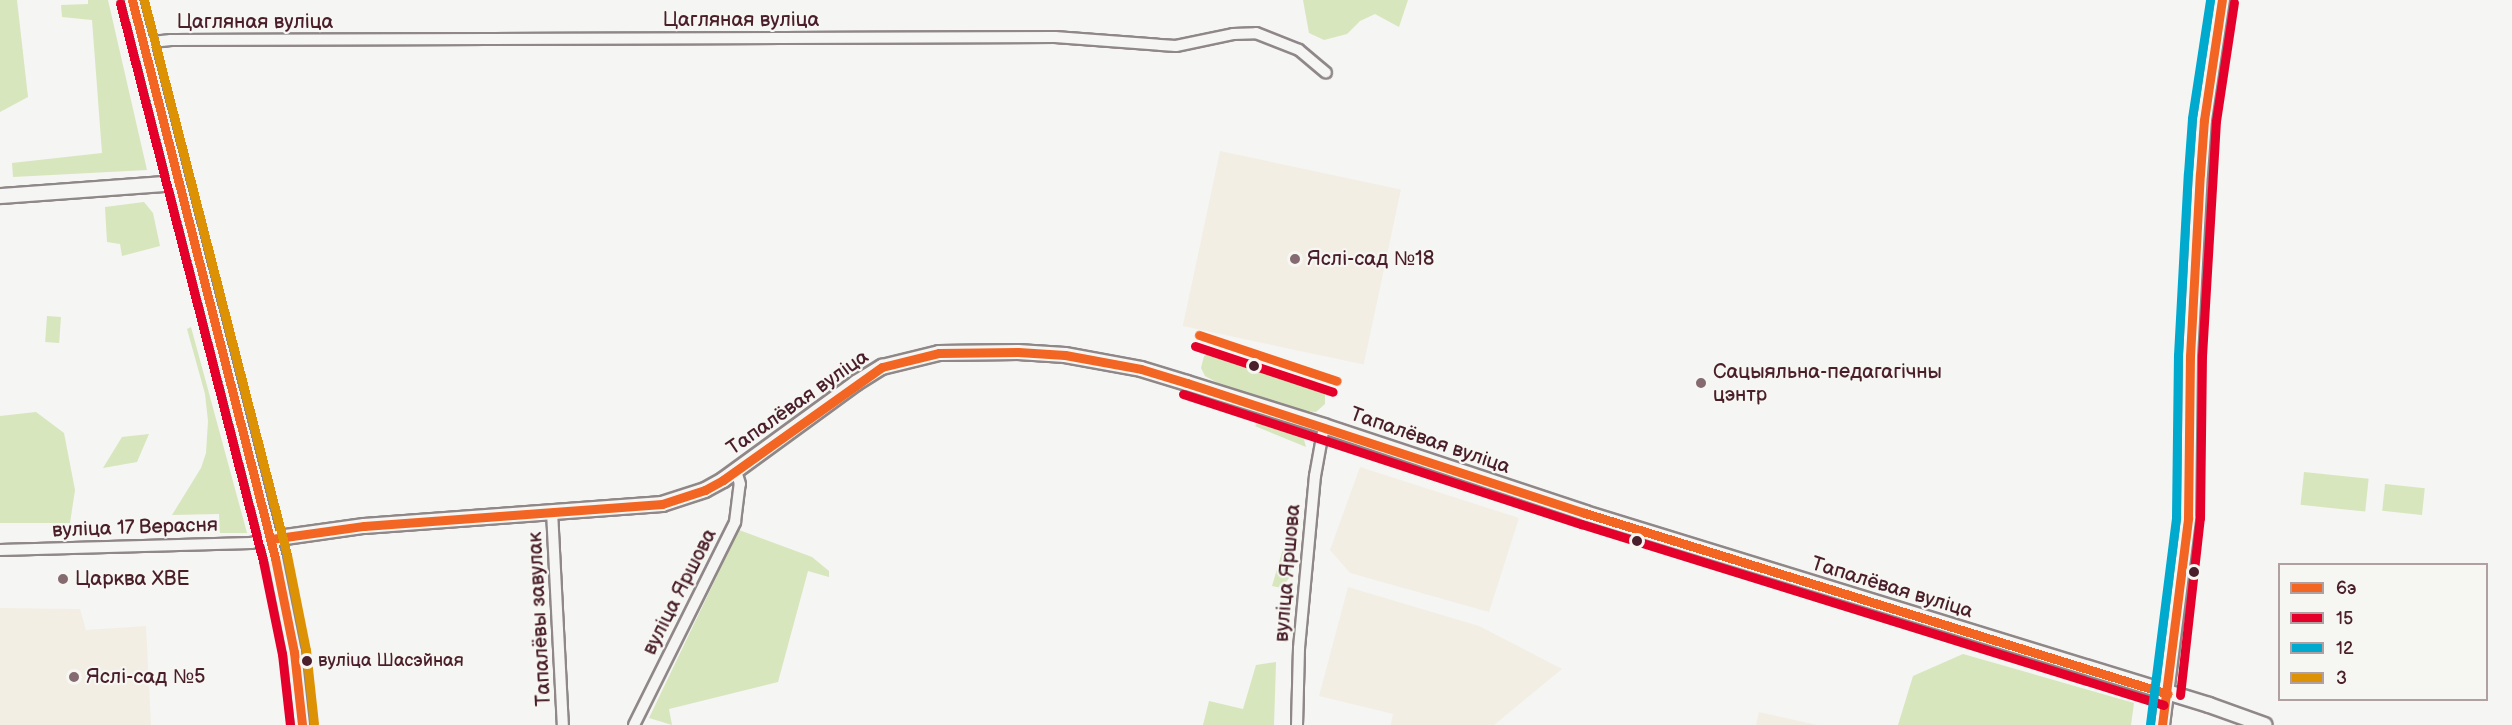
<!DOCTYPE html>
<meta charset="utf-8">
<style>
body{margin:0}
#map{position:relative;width:2512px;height:725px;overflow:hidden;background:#f5f5f3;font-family:"Balsamiq Sans",sans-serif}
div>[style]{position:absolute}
.built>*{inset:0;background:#f3eee4;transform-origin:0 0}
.green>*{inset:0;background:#d7e6bd;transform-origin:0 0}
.roads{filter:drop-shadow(2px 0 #8f8788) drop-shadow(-2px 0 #8f8788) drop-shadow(0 2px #8f8788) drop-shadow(0 -2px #8f8788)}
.street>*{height:10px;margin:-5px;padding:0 5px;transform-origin:5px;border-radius:5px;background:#f5f5f3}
.secondary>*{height:14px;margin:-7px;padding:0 7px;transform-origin:7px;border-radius:7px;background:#f5f5f3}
.bus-1>*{height:9px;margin:-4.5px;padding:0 4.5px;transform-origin:4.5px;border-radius:4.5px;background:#f26522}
.bus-2>*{height:9px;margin:-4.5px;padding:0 4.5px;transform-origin:4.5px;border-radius:4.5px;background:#e4002b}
.bus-3>*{height:9px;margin:-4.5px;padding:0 4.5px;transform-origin:4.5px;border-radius:4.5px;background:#00a9ce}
.bus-4>*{height:9px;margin:-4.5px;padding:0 4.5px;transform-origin:4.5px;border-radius:4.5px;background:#dd9206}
.dots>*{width:16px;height:16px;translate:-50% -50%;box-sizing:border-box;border:3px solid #f6f6f2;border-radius:50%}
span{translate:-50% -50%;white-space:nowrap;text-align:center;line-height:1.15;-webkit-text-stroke:4.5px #f6f6f2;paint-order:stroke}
.bus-label{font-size:18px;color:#4a1f2b}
.left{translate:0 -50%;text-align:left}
.street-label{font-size:20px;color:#4a1f2b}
.poi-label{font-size:20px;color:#4a1f2b}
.legend{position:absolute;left:2278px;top:563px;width:210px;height:138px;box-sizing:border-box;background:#f6f6f2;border:2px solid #b1a0a2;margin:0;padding:8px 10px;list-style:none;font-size:18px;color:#4a1f2b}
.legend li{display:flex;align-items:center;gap:12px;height:30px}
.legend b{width:30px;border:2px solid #b1a0a2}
</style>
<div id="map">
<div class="built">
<i style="left:1220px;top:151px;width:185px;height:179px;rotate:12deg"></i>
<i style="clip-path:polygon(1360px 467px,1519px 518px,1489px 612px,1350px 573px,1330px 550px)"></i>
<i style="clip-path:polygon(1348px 587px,1479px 626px,1562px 669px,1494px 725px,1391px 725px,1393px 714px,1319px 696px)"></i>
<i style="clip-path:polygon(0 608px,80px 609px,86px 630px,146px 626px,151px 725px,0 725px)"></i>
<i style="clip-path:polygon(1759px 712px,1817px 725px,1756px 725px)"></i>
</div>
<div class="green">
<i style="clip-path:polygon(0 0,17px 0,28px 97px,0 112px)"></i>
<i style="clip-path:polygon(88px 0,108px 0,147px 170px,13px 177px,12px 163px,102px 153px,92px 20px,62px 17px,61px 5px,88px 4px)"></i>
<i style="clip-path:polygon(1303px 0,1408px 0,1399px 27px,1375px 14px,1360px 21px,1347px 34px,1324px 40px,1309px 33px)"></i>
<i style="clip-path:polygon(144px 202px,153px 213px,160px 246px,122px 256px,120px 244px,107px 242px,105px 207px)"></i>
<i style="left:47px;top:316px;width:14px;height:26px;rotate:4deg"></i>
<i style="clip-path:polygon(191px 327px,247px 533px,220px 533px,219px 514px,172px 515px,201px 468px,206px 453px,208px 421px,205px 394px,187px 329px)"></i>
<i style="clip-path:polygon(1215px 352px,1315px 381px,1325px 393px,1325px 404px,1316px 412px,1304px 411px,1218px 383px,1205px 376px,1201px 368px,1204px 356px)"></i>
<i style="clip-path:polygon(36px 412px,64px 433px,75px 490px,70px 523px,0 523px,0 416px)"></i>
<i style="clip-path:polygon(1261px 419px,1303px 436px,1306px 447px,1255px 426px)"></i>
<i style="clip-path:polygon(149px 434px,137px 462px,103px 468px,122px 437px)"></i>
<i style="left:2304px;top:472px;width:65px;height:33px;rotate:6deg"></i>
<i style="left:2385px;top:484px;width:40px;height:27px;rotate:6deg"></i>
<i style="clip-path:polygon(1291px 522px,1299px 526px,1289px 578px,1282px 588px,1272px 586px)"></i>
<i style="clip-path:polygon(739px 530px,812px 557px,829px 571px,829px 577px,808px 571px,778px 682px,669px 709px,672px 725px,649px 718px)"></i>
<i style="clip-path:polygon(1963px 654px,2134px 703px,2131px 725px,1898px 725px,1913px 676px)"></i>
<i style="clip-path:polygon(1276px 662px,1274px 725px,1203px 725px,1209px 701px,1243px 709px,1256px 665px)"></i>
</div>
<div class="roads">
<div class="street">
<i style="left:143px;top:43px;width:28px;rotate:-6deg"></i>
<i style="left:171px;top:40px;width:884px;rotate:-0.19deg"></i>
<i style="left:1055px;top:37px;width:121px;rotate:4.3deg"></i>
<i style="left:1176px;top:46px;width:58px;rotate:-11.9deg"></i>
<i style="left:1233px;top:34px;width:23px;rotate:-2deg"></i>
<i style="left:1256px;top:33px;width:46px;rotate:21.6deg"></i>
<i style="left:1299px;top:50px;width:35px;rotate:40deg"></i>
<i style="left:552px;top:511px;width:214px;rotate:87.1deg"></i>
<i style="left:0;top:550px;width:251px;rotate:-1.6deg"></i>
<i style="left:251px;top:543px;width:20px;rotate:-11deg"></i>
<i style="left:634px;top:725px;width:227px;rotate:-63.5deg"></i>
<i style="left:735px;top:522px;width:38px;rotate:-83deg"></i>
<i style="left:740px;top:484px;width:14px;rotate:-107deg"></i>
<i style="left:1297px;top:725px;width:77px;rotate:-88.5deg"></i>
<i style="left:1299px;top:648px;width:173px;rotate:-84.7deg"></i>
<i style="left:1315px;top:476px;width:51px;rotate:-79.8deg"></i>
</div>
<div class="secondary">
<i style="left:132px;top:0;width:576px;rotate:75.63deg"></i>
<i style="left:275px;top:558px;width:96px;rotate:78.6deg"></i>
<i style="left:294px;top:652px;width:73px;rotate:83.7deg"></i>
<i style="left:0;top:196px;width:178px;rotate:-4.2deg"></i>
<i style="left:271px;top:539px;width:94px;rotate:-8deg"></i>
<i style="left:364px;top:526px;width:299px;rotate:-4.2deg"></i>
<i style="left:662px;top:504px;width:45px;rotate:-18deg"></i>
<i style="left:705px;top:490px;width:21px;rotate:-29deg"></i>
<i style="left:723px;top:480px;width:165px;rotate:-36.1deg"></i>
<i style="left:856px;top:383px;width:31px;rotate:-32deg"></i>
<i style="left:882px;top:367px;width:59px;rotate:-13.8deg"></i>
<i style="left:939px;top:353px;width:79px;rotate:-0.7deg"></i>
<i style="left:1018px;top:352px;width:47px;rotate:3.7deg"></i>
<i style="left:1065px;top:355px;width:77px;rotate:10.4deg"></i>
<i style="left:1141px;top:369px;width:48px;rotate:16.9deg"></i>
<i style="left:1187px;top:383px;width:144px;rotate:17.4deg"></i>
<i style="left:1324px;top:426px;width:275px;rotate:18.4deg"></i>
<i style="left:1585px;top:513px;width:653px;rotate:17.1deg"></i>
<i style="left:2209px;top:705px;width:59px;rotate:19.7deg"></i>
<i style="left:2162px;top:725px;width:209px;rotate:-82.8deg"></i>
<i style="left:2188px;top:518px;width:162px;rotate:-89.3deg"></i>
<i style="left:2190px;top:356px;width:182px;rotate:-86.9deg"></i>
<i style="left:2200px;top:174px;width:54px;rotate:-85.8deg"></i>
<i style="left:2204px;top:120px;width:121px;rotate:-81.5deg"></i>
</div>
</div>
<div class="bus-1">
<i style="left:132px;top:0;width:576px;rotate:75.63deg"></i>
<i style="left:275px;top:558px;width:96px;rotate:78.6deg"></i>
<i style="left:294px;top:652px;width:73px;rotate:83.7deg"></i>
<i style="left:1199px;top:335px;width:145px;rotate:18.4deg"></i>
<i style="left:271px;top:539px;width:94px;rotate:-8deg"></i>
<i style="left:364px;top:526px;width:299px;rotate:-4.2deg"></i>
<i style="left:662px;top:504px;width:45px;rotate:-18deg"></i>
<i style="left:705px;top:490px;width:21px;rotate:-29deg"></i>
<i style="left:723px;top:480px;width:195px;rotate:-35.4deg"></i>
<i style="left:882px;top:367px;width:59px;rotate:-13.8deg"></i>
<i style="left:939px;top:353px;width:79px;rotate:-0.7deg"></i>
<i style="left:1018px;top:352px;width:47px;rotate:3.7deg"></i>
<i style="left:1065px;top:355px;width:77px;rotate:10.4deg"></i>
<i style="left:1141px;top:369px;width:48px;rotate:16.9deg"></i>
<i style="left:1187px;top:383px;width:419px;rotate:18.1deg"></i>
<i style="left:1585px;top:513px;width:610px;rotate:17.25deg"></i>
<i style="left:2162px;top:725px;width:209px;rotate:-82.8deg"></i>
<i style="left:2188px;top:518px;width:162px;rotate:-89.3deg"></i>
<i style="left:2190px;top:356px;width:182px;rotate:-86.9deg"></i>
<i style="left:2200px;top:174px;width:54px;rotate:-85.8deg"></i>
<i style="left:2204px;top:120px;width:121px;rotate:-81.5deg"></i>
</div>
<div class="bus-2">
<i style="left:120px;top:3px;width:576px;rotate:75.63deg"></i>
<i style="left:263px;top:561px;width:95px;rotate:78.5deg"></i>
<i style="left:282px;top:654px;width:71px;rotate:83.6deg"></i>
<i style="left:1195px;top:346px;width:145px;rotate:18.4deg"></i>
<i style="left:1183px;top:394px;width:419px;rotate:18.1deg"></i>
<i style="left:1581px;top:524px;width:610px;rotate:17.25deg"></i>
<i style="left:2180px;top:695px;width:178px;rotate:-83.6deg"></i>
<i style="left:2200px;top:518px;width:162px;rotate:-89.3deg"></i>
<i style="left:2202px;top:356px;width:235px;rotate:-86.6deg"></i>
<i style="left:2216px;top:121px;width:120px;rotate:-81.4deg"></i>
</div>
<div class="bus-3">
<i style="left:2150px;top:724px;width:209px;rotate:-82.8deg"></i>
<i style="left:2176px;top:517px;width:162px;rotate:-89.3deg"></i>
<i style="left:2178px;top:355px;width:182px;rotate:-86.9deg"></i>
<i style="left:2188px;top:173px;width:55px;rotate:-85.8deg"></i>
<i style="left:2192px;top:118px;width:119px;rotate:-81.3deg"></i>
</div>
<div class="bus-4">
<i style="left:144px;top:0;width:573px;rotate:75.55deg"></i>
<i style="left:287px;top:555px;width:97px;rotate:78.7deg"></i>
<i style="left:306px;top:650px;width:74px;rotate:83.8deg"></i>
</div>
<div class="dots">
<i style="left:1295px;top:259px;background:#866a71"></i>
<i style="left:1254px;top:366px;background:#4a1f2b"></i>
<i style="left:1701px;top:383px;background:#866a71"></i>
<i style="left:1637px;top:541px;background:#4a1f2b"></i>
<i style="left:2194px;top:572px;background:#4a1f2b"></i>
<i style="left:63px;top:579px;background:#866a71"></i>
<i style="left:307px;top:661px;background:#4a1f2b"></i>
<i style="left:74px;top:677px;background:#866a71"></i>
</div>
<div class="bus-label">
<span class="left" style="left:318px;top:661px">вуліца Шасэйная</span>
</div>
<div class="street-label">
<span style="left:741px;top:20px">Цагляная вуліца</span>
<span style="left:255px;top:22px">Цагляная вуліца</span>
<span style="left:798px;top:403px;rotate:-35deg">Тапалёвая вуліца</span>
<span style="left:1430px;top:441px;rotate:19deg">Тапалёвая вуліца</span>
<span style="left:135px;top:528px;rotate:-2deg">вуліца 17 Верасня</span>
<span style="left:1288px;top:573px;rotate:-85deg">вуліца Яршова</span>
<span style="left:1892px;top:588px;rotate:17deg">Тапалёвая вуліца</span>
<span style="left:680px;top:592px;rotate:-63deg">вуліца Яршова</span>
<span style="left:540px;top:619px;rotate:-93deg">Тапалёвы завулак</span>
</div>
<div class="poi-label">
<span class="left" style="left:1307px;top:259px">Яслі-сад №18</span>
<span class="left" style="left:1713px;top:384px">Сацыяльна-педагагічны<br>цэнтр</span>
<span class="left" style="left:75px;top:579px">Царква ХВЕ</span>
<span class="left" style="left:86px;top:677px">Яслі-сад №5</span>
</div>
<ul class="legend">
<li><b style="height:8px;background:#f26522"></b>6э</li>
<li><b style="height:8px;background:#e4002b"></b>15</li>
<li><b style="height:8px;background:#00a9ce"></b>12</li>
<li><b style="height:8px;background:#dd9206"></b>3</li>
</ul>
</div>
